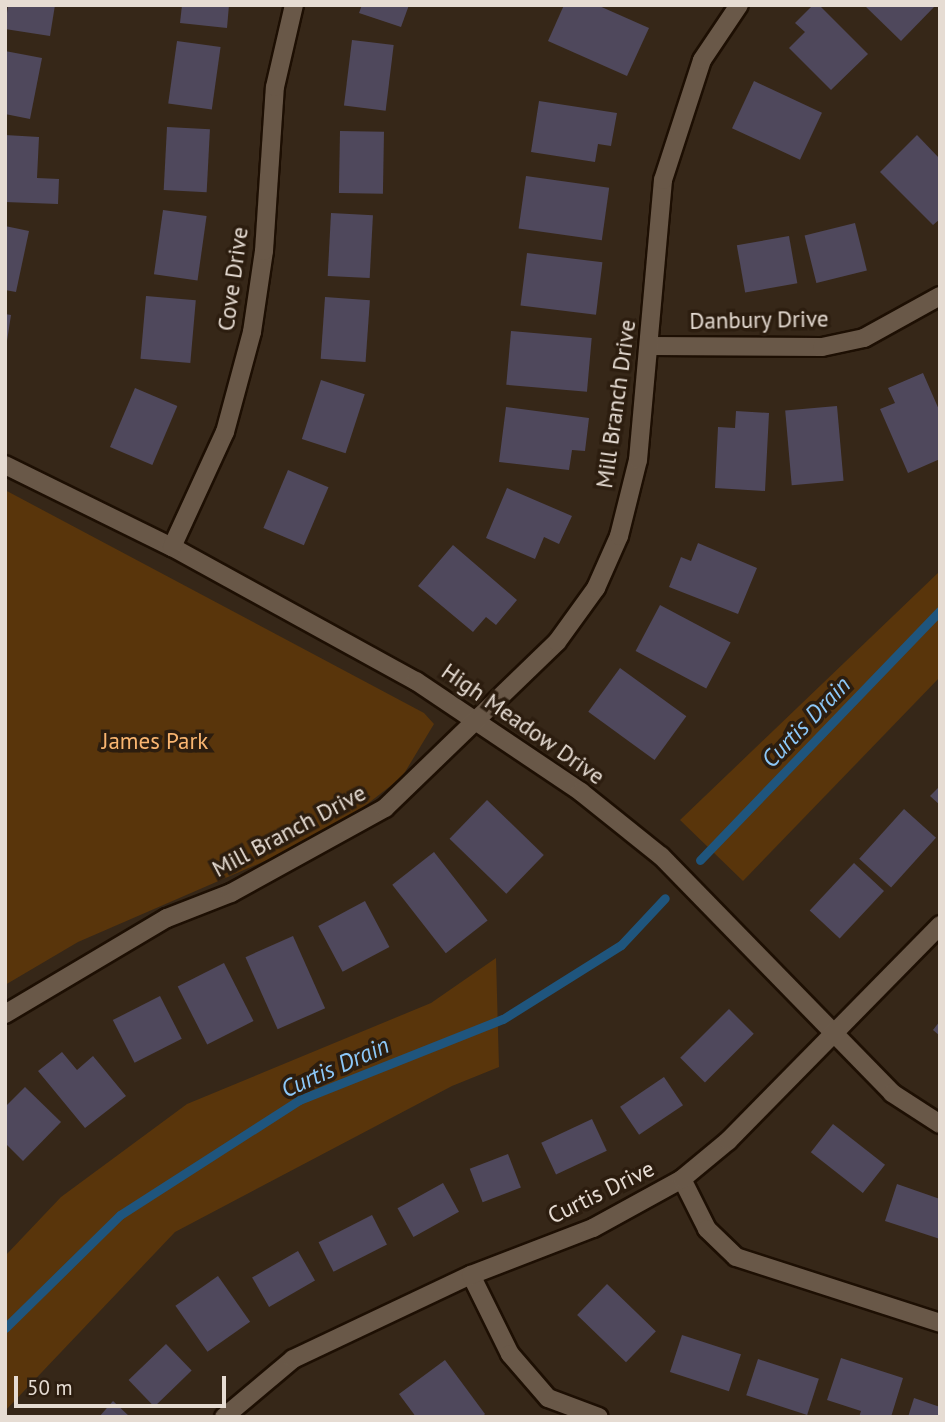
<!DOCTYPE html>
<style>
body{margin:0}
#map{position:relative;width:945px;height:1422px;overflow:hidden;background:#362718;font-family:"PT Sans",sans-serif}
div>[style]{position:absolute}
.green>*{inset:0;background:#59350b}
.stream>*{height:9px;margin:-4.5px;padding:0 4.5px;transform-origin:4.5px;border-radius:4.5px;background:#1f557d}
.building>*{inset:0;background:#4f485c;transform-origin:0 0}
.roads{filter:drop-shadow(2px 0 #1d0f03) drop-shadow(-2px 0 #1d0f03) drop-shadow(0 2px #1d0f03) drop-shadow(0 -2px #1d0f03)}
.minor>*{height:18px;margin:-9px;padding:0 9px;transform-origin:9px;border-radius:9px;background:#695848}
span{translate:-50% -50%;white-space:nowrap;text-align:center;line-height:1.15;-webkit-text-stroke:7px #2c1d0f;paint-order:stroke}
.street-label{font-size:23px;color:#e6dcd3}
.park-label{font-size:23px;color:#f9b570}
.water-label{font-size:24px;color:#8cc8f9;font-style:italic}
.frame{position:absolute;inset:0;border:7px solid #e6dcd3;pointer-events:none}
.scale{position:absolute;left:14px;top:1376px;width:212px;height:32px;box-sizing:border-box;border:4px solid #e6dcd3;border-top:0;padding-left:9px;font-size:21px;line-height:24px;white-space:nowrap;color:#e6dcd3;-webkit-text-stroke:5px #2c1d0f;paint-order:stroke}
</style>
<div id="map">
<div class="green">
<i style="clip-path:polygon(5px 490px,424px 713px,434px 724px,402px 777px,357px 812px,274px 857px,78px 942px,5px 985px)"></i>
<i style="clip-path:polygon(940px 571px,940px 677px,743px 881px,680px 820px)"></i>
<i style="clip-path:polygon(496px 958px,499px 1067px,452px 1086px,175px 1232px,5px 1411px,5px 1256px,61px 1197px,187px 1104px,431px 1003px)"></i>
</div>
<div class="stream">
<i style="left:700px;top:860px;width:346px;rotate:-46.1deg"></i>
<i style="left:5px;top:1328px;width:161px;rotate:-44.5deg"></i>
<i style="left:120px;top:1215px;width:213px;rotate:-32.7deg"></i>
<i style="left:299px;top:1100px;width:219px;rotate:-21.7deg"></i>
<i style="left:503px;top:1019px;width:139px;rotate:-32.1deg"></i>
<i style="left:621px;top:945px;width:64px;rotate:-46.9deg"></i>
</div>
<div class="building">
<i style="clip-path:polygon(8px 5px,55px 5px,50px 36px,5px 29px)"></i>
<i style="clip-path:polygon(182px 5px,229px 5px,227px 28px,180px 23px)"></i>
<i style="clip-path:polygon(362px 5px,409px 5px,401px 27px,359px 13px)"></i>
<i style="clip-path:polygon(564px 5px,597px 5px,649px 28px,627px 76px,548px 41px)"></i>
<i style="clip-path:polygon(813px 5px,819px 5px,868px 54px,831px 90px,789px 48px,805px 32px,795px 23px)"></i>
<i style="clip-path:polygon(864px 5px,936px 5px,901px 41px)"></i>
<i style="left:352px;top:40px;width:42px;height:66px;rotate:7deg"></i>
<i style="left:177px;top:41px;width:44px;height:63px;rotate:8deg"></i>
<i style="clip-path:polygon(5px 51px,42px 58px,30px 119px,5px 114px)"></i>
<i style="left:754px;top:81px;width:75px;height:52px;rotate:25deg"></i>
<i style="clip-path:polygon(539px 101px,617px 113px,611px 146px,598px 144px,595px 162px,531px 152px)"></i>
<i style="left:167px;top:127px;width:43px;height:63px;rotate:3deg"></i>
<i style="left:340px;top:131px;width:44px;height:62px;rotate:1deg"></i>
<i style="clip-path:polygon(5px 135px,39px 137px,37px 178px,59px 179px,58px 204px,5px 202px)"></i>
<i style="clip-path:polygon(917px 135px,940px 159px,940px 219px,933px 225px,880px 172px)"></i>
<i style="left:526px;top:176px;width:84px;height:53px;rotate:8deg"></i>
<i style="left:163px;top:210px;width:44px;height:65px;rotate:8deg"></i>
<i style="left:331px;top:213px;width:42px;height:63px;rotate:3deg"></i>
<i style="left:855px;top:223px;width:49px;height:52px;rotate:76deg"></i>
<i style="clip-path:polygon(5px 226px,29px 231px,16px 292px,5px 290px)"></i>
<i style="left:789px;top:236px;width:48px;height:53px;rotate:80deg"></i>
<i style="left:527px;top:253px;width:76px;height:53px;rotate:7deg"></i>
<i style="left:146px;top:296px;width:50px;height:63px;rotate:5deg"></i>
<i style="left:325px;top:297px;width:45px;height:62px;rotate:4deg"></i>
<i style="clip-path:polygon(5px 314px,11px 315px,7px 341px,5px 341px)"></i>
<i style="left:511px;top:331px;width:81px;height:54px;rotate:5deg"></i>
<i style="clip-path:polygon(923px 373px,940px 412px,940px 459px,908px 473px,880px 409px,895px 403px,888px 388px)"></i>
<i style="left:321px;top:380px;width:46px;height:62px;rotate:18deg"></i>
<i style="left:135px;top:388px;width:46px;height:64px;rotate:23deg"></i>
<i style="left:837px;top:406px;width:75px;height:52px;rotate:85deg"></i>
<i style="clip-path:polygon(506px 407px,589px 418px,585px 451px,572px 450px,569px 470px,499px 462px)"></i>
<i style="clip-path:polygon(736px 411px,769px 413px,765px 491px,715px 488px,718px 427px,735px 428px)"></i>
<i style="left:288px;top:470px;width:44px;height:63px;rotate:23deg"></i>
<i style="clip-path:polygon(507px 488px,572px 516px,559px 544px,544px 537px,535px 559px,486px 538px)"></i>
<i style="clip-path:polygon(698px 543px,757px 568px,738px 614px,669px 587px,681px 557px,691px 561px)"></i>
<i style="clip-path:polygon(453px 545px,517px 600px,496px 625px,486px 617px,473px 632px,418px 586px)"></i>
<i style="left:660px;top:605px;width:80px;height:52px;rotate:28deg"></i>
<i style="left:620px;top:668px;width:82px;height:54px;rotate:36deg"></i>
<i style="clip-path:polygon(940px 786px,940px 805px,930px 796px)"></i>
<i style="left:487px;top:800px;width:79px;height:54px;rotate:44deg"></i>
<i style="left:904px;top:809px;width:43px;height:67px;rotate:42deg"></i>
<i style="left:434px;top:852px;width:87px;height:53px;rotate:52deg"></i>
<i style="left:854px;top:863px;width:41px;height:65px;rotate:43deg"></i>
<i style="left:365px;top:901px;width:52px;height:53px;rotate:62deg"></i>
<i style="left:293px;top:936px;width:79px;height:52px;rotate:66deg"></i>
<i style="left:224px;top:963px;width:65px;height:52px;rotate:63deg"></i>
<i style="left:160px;top:996px;width:48px;height:53px;rotate:63deg"></i>
<i style="left:729px;top:1009px;width:35px;height:69px;rotate:45deg"></i>
<i style="clip-path:polygon(940px 1021px,940px 1036px,933px 1030px)"></i>
<i style="clip-path:polygon(62px 1052px,77px 1070px,93px 1056px,126px 1096px,85px 1128px,38px 1071px)"></i>
<i style="left:664px;top:1077px;width:34px;height:53px;rotate:56deg"></i>
<i style="clip-path:polygon(25px 1087px,61px 1122px,23px 1161px,5px 1143px,5px 1107px)"></i>
<i style="left:592px;top:1119px;width:35px;height:56px;rotate:65deg"></i>
<i style="left:833px;top:1124px;width:66px;height:36px;rotate:38deg"></i>
<i style="left:508px;top:1154px;width:36px;height:41px;rotate:69deg"></i>
<i style="left:443px;top:1183px;width:33px;height:52px;rotate:61deg"></i>
<i style="clip-path:polygon(897px 1184px,940px 1199px,940px 1239px,885px 1221px)"></i>
<i style="left:372px;top:1215px;width:33px;height:60px;rotate:63deg"></i>
<i style="left:298px;top:1251px;width:34px;height:53px;rotate:60deg"></i>
<i style="left:218px;top:1276px;width:56px;height:52px;rotate:55deg"></i>
<i style="left:607px;top:1284px;width:68px;height:43px;rotate:44deg"></i>
<i style="left:682px;top:1335px;width:62px;height:39px;rotate:18deg"></i>
<i style="left:166px;top:1344px;width:37px;height:52px;rotate:46deg"></i>
<i style="clip-path:polygon(841px 1358px,903px 1378px,891px 1417px,859px 1417px,861px 1411px,827px 1400px)"></i>
<i style="left:758px;top:1359px;width:64px;height:38px;rotate:18deg"></i>
<i style="clip-path:polygon(445px 1360px,485px 1414px,482px 1417px,416px 1417px,399px 1394px)"></i>
<i style="clip-path:polygon(914px 1398px,940px 1407px,940px 1417px,908px 1417px)"></i>
<i style="clip-path:polygon(113px 1401px,130px 1417px,99px 1417px)"></i>
</div>
<div class="roads">
<div class="minor">
<i style="left:651px;top:346px;width:171px;rotate:0.3deg"></i>
<i style="left:822px;top:347px;width:43px;rotate:-12.1deg"></i>
<i style="left:864px;top:338px;width:87px;rotate:-28.9deg"></i>
<i style="left:5px;top:465px;width:186px;rotate:26.2deg"></i>
<i style="left:172px;top:547px;width:278px;rotate:28.8deg"></i>
<i style="left:416px;top:681px;width:199px;rotate:33.9deg"></i>
<i style="left:581px;top:792px;width:102px;rotate:38.7deg"></i>
<i style="left:661px;top:856px;width:331px;rotate:45.7deg"></i>
<i style="left:892px;top:1093px;width:57px;rotate:32.9deg"></i>
<i style="left:172px;top:547px;width:127px;rotate:-65.3deg"></i>
<i style="left:225px;top:432px;width:104px;rotate:-74.9deg"></i>
<i style="left:252px;top:332px;width:82px;rotate:-81.6deg"></i>
<i style="left:264px;top:251px;width:164px;rotate:-86.2deg"></i>
<i style="left:275px;top:87px;width:84px;rotate:-77deg"></i>
<i style="left:5px;top:1014px;width:188px;rotate:-30.7deg"></i>
<i style="left:167px;top:918px;width:69px;rotate:-21.3deg"></i>
<i style="left:231px;top:893px;width:176px;rotate:-28.9deg"></i>
<i style="left:385px;top:808px;width:239px;rotate:-44deg"></i>
<i style="left:557px;top:642px;width:67px;rotate:-54.2deg"></i>
<i style="left:596px;top:588px;width:57px;rotate:-66.1deg"></i>
<i style="left:619px;top:536px;width:78px;rotate:-76deg"></i>
<i style="left:638px;top:460px;width:281px;rotate:-84.9deg"></i>
<i style="left:663px;top:180px;width:126px;rotate:-72deg"></i>
<i style="left:702px;top:60px;width:66px;rotate:-56.1deg"></i>
<i style="left:682px;top:1179px;width:56px;rotate:63.4deg"></i>
<i style="left:707px;top:1229px;width:40px;rotate:44deg"></i>
<i style="left:736px;top:1257px;width:214px;rotate:17.9deg"></i>
<i style="left:471px;top:1275px;width:88px;rotate:63.7deg"></i>
<i style="left:510px;top:1354px;width:58px;rotate:49.2deg"></i>
<i style="left:548px;top:1398px;width:54px;rotate:20.4deg"></i>
<i style="left:224px;top:1417px;width:90px;rotate:-40deg"></i>
<i style="left:293px;top:1359px;width:197px;rotate:-25.3deg"></i>
<i style="left:471px;top:1275px;width:131px;rotate:-21.1deg"></i>
<i style="left:593px;top:1228px;width:102px;rotate:-28.8deg"></i>
<i style="left:682px;top:1179px;width:60px;rotate:-39.6deg"></i>
<i style="left:728px;top:1141px;width:303px;rotate:-45.5deg"></i>
</div>
</div>
<div class="street-label">
<span style="left:233px;top:279px;rotate:-82deg">Cove Drive</span>
<span style="left:759px;top:320px;rotate:-1deg">Danbury Drive</span>
<span style="left:616px;top:404px;rotate:-82deg">Mill Branch Drive</span>
<span style="left:523px;top:724px;rotate:35deg">High Meadow Drive</span>
<span style="left:289px;top:831px;rotate:-28deg">Mill Branch Drive</span>
<span style="left:601px;top:1192px;rotate:-26deg">Curtis Drive</span>
</div>
<div class="park-label">
<span style="left:155px;top:741px">James Park</span>
</div>
<div class="water-label">
<span style="left:806px;top:722px;rotate:-46deg">Curtis Drain</span>
<span style="left:335px;top:1067px;rotate:-24deg">Curtis Drain</span>
</div>
<div class="frame"></div>
<div class="scale">50 m</div>
</div>
